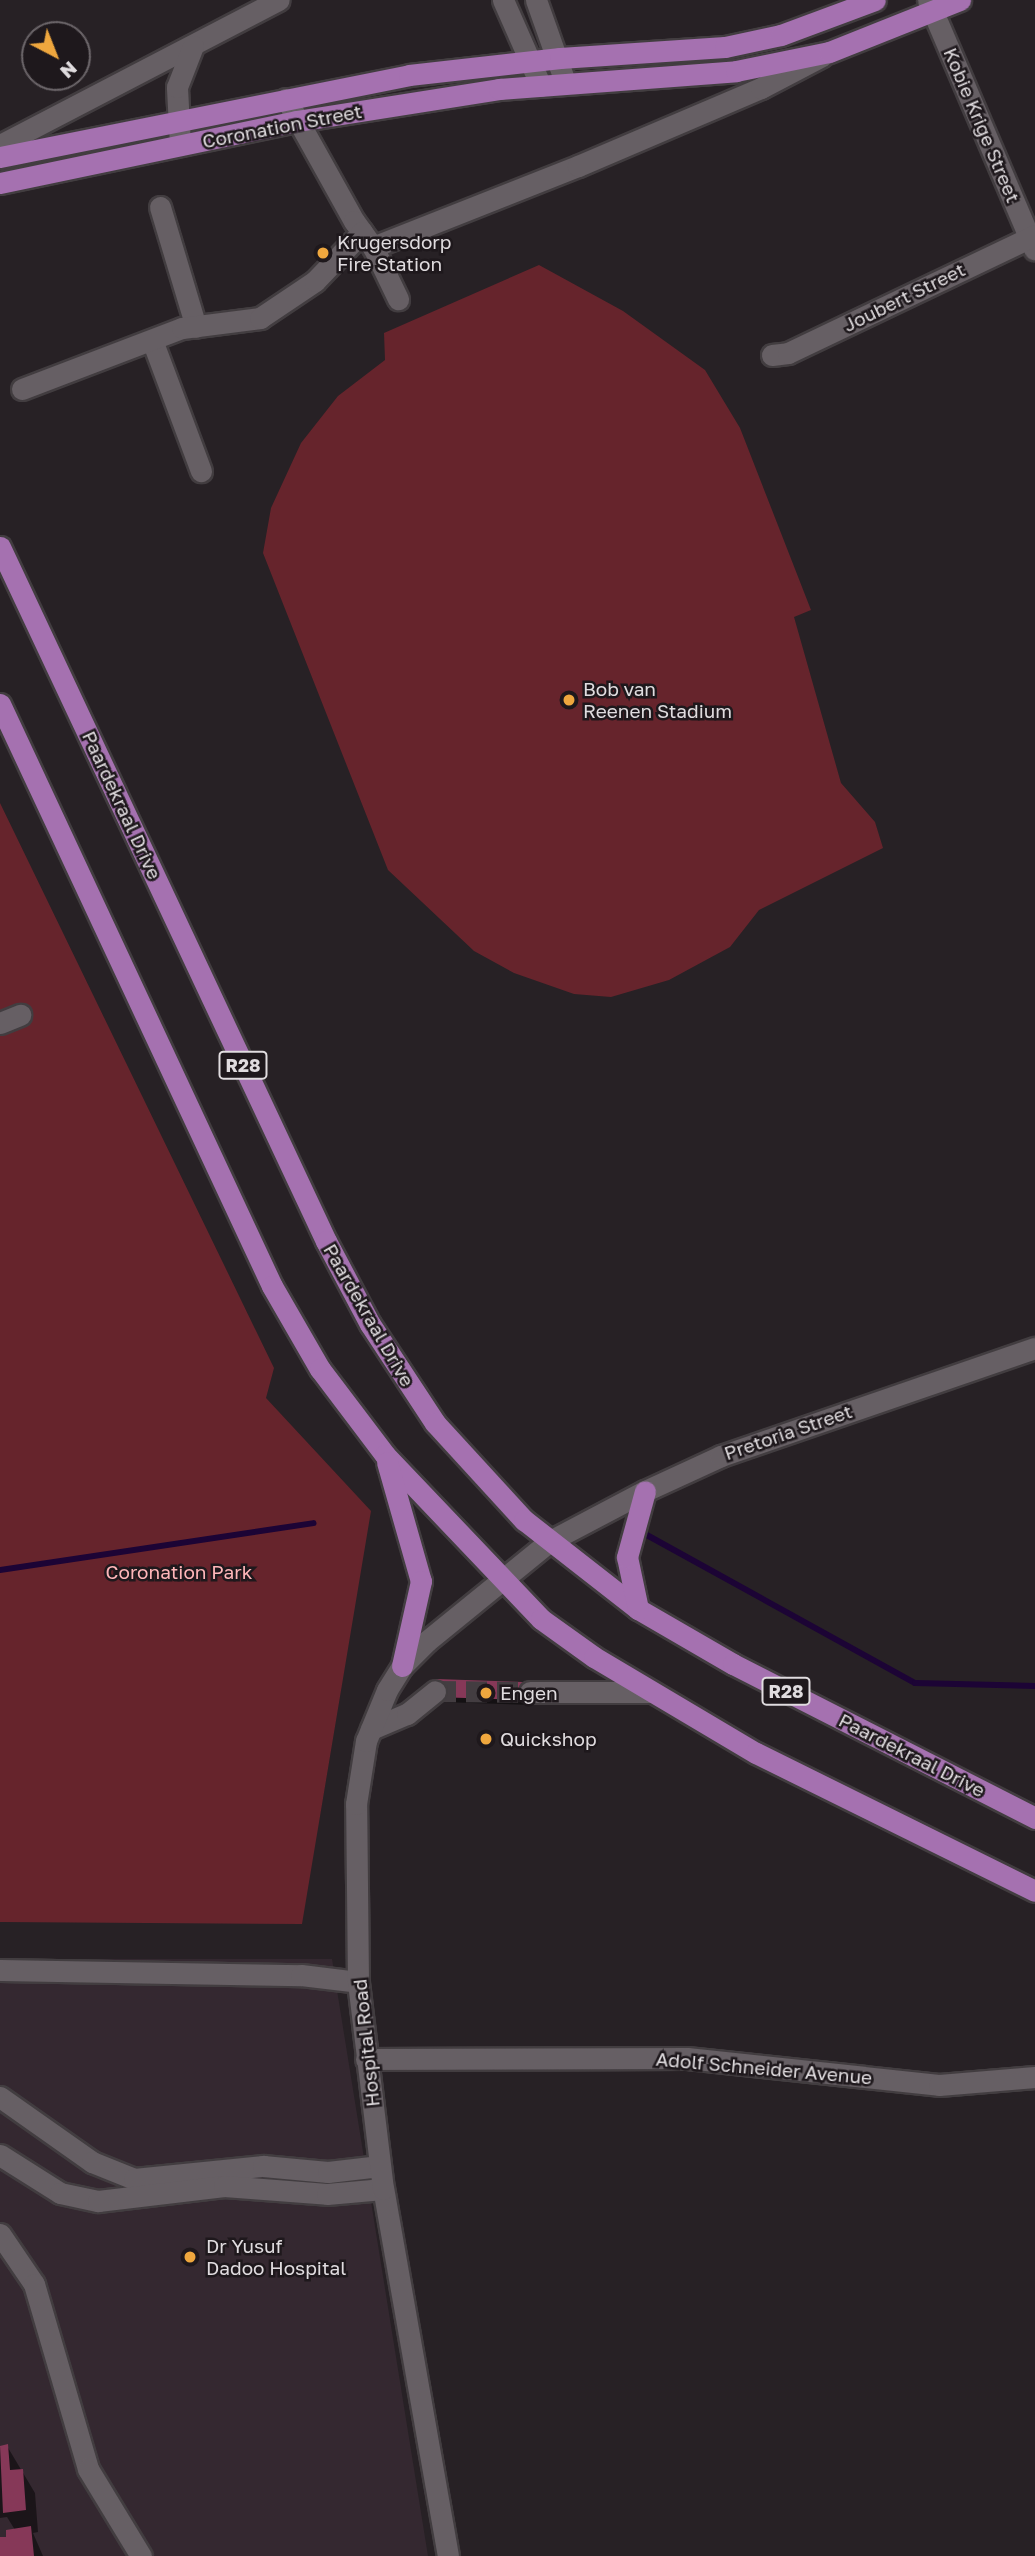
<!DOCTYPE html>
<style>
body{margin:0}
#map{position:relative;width:1035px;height:2556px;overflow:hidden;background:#272125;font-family:"Golos Text",sans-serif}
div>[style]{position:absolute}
.built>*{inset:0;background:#342830}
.green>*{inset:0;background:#66242c}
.shadow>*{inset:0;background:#0007}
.stream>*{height:6px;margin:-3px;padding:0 3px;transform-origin:3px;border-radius:3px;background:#1c0435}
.building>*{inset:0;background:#863858;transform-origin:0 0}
.minor-tunnel>*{height:21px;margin-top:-10.5px;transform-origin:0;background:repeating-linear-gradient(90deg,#433d41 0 21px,transparent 0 31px)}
.roads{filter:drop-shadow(2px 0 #423d40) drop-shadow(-2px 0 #423d40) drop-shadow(0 2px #423d40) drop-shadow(0 -2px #423d40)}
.minor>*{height:21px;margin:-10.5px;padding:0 10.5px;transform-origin:10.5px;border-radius:10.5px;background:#665f64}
.major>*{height:21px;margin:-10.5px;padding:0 10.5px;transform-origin:10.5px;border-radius:10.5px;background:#a571b0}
.dots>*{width:19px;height:19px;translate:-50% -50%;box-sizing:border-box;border:4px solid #1e181c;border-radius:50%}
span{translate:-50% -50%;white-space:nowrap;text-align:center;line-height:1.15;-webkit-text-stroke:5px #1e181c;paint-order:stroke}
.shield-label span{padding:2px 5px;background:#1e181c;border:2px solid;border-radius:5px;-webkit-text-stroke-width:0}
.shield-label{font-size:18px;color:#e0dcdf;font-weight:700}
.street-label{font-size:19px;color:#e0dcdf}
.poi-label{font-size:19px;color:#e0dcdf}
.left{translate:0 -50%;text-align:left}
.park-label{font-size:19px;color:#ffb6b9}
.north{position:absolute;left:21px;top:21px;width:70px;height:70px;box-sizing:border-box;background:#1e181c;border:2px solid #6c666a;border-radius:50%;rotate:138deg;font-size:19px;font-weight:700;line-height:28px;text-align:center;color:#e0dcdf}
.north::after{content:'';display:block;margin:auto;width:24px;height:32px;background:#efa73e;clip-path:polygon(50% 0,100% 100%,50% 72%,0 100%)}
</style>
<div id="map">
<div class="built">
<i style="clip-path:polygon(0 1959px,332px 1959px,428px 2556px,0 2556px)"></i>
</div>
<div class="green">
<i style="clip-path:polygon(539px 265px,623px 311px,705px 370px,740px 428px,811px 610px,794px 617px,841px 783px,875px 822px,883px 848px,759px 910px,730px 947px,669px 980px,611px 997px,574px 994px,514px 973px,474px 951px,388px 870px,263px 553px,271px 508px,301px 443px,338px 396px,385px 360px,384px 333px)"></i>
<i style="clip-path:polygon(0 803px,274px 1368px,266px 1398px,371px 1511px,302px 1924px,0 1922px)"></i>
</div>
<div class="shadow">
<i style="clip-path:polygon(531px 1689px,530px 1705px,440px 1702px,437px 1697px)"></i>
<i style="clip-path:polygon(7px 2446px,35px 2493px,38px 2532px,33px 2533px,43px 2556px,0 2556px,0 2539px,8px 2538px,15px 2530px,7px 2517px,0 2518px,0 2447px)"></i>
</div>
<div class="stream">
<i style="left:645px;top:1534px;width:308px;rotate:28.9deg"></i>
<i style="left:915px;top:1683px;width:120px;rotate:1.4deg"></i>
<i style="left:0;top:1570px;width:317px;rotate:-8.5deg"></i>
</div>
<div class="building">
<i style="left:436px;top:1679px;width:93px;height:18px;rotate:2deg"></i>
<i style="clip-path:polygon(8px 2444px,10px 2470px,23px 2469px,26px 2510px,3px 2513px,0 2446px)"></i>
<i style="clip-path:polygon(31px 2526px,34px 2556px,0 2556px,0 2537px,6px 2537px,6px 2530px)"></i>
</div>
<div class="minor-tunnel">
<i style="left:435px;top:1691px;width:95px;rotate:0.6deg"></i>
</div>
<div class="roads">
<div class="minor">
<i style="left:503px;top:0;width:94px;rotate:66.2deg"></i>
<i style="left:536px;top:0;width:87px;rotate:70.5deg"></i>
<i style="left:928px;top:0;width:271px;rotate:66.9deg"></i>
<i style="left:286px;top:99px;width:140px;rotate:60.9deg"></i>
<i style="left:354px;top:221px;width:32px;rotate:54deg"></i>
<i style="left:373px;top:247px;width:58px;rotate:64.3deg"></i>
<i style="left:0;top:145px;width:314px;rotate:-27.5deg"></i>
<i style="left:180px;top:145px;width:58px;rotate:-93deg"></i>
<i style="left:177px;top:87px;width:44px;rotate:-68.7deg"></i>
<i style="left:160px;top:207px;width:125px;rotate:73.3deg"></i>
<i style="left:373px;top:247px;width:220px;rotate:-21.6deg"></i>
<i style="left:578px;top:166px;width:199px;rotate:-23.1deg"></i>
<i style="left:761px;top:88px;width:69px;rotate:-27.7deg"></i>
<i style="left:152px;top:340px;width:140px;rotate:69.5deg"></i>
<i style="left:772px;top:355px;width:16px;rotate:-7deg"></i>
<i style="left:788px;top:353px;width:274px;rotate:-25.5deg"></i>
<i style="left:22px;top:389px;width:171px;rotate:-20.9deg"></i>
<i style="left:182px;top:328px;width:79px;rotate:-7.3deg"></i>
<i style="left:260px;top:318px;width:66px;rotate:-33.9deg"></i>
<i style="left:315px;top:281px;width:68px;rotate:-46.2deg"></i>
<i style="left:0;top:1023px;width:22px;rotate:-22deg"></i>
<i style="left:530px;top:1692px;width:119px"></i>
<i style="left:371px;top:1729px;width:39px;rotate:-23deg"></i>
<i style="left:407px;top:1714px;width:36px;rotate:-39deg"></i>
<i style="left:0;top:1970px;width:301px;rotate:1deg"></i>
<i style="left:301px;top:1975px;width:57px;rotate:7deg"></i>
<i style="left:366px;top:2059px;width:321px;rotate:-0.2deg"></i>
<i style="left:687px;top:2058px;width:253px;rotate:6.1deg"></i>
<i style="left:939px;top:2085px;width:96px;rotate:-4.8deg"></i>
<i style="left:0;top:2097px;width:113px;rotate:35.2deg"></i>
<i style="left:92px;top:2162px;width:45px;rotate:22deg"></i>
<i style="left:134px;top:2179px;width:130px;rotate:-5.8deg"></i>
<i style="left:263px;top:2166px;width:65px;rotate:5.3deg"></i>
<i style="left:328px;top:2172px;width:52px;rotate:-6.6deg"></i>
<i style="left:0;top:2155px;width:71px;rotate:32.3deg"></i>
<i style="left:60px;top:2193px;width:39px;rotate:12deg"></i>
<i style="left:98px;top:2201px;width:127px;rotate:-6.8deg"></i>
<i style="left:224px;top:2186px;width:103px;rotate:4.4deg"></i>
<i style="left:327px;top:2194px;width:56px;rotate:-5.1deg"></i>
<i style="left:0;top:2234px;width:60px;rotate:55.8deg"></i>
<i style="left:34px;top:2284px;width:193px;rotate:73.7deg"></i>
<i style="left:88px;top:2469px;width:102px;rotate:58.7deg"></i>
<i style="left:448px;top:2556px;width:373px;rotate:-100deg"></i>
<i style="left:383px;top:2189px;width:209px;rotate:-96.9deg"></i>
<i style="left:358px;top:1982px;width:178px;rotate:-90.6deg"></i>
<i style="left:356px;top:1804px;width:64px;rotate:-81deg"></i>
<i style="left:366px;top:1741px;width:55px;rotate:-67.6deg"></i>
<i style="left:387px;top:1690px;width:28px;rotate:-58deg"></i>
<i style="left:402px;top:1666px;width:35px;rotate:-45deg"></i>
<i style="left:427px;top:1641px;width:159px;rotate:-39.1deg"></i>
<i style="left:550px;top:1541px;width:107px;rotate:-27.8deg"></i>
<i style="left:645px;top:1491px;width:84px;rotate:-24.7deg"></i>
<i style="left:721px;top:1456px;width:332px;rotate:-19deg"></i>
</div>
<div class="major">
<i style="left:0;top:157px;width:417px;rotate:-11.3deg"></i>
<i style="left:409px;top:75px;width:152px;rotate:-6.4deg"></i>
<i style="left:560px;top:58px;width:165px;rotate:-3.8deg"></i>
<i style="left:725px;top:47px;width:57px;rotate:-12.1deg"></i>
<i style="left:781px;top:35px;width:100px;rotate:-20.4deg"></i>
<i style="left:0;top:183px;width:303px;rotate:-11.8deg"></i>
<i style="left:297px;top:121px;width:205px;rotate:-9deg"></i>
<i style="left:499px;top:89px;width:238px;rotate:-4.3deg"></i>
<i style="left:736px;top:71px;width:95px;rotate:-11.5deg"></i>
<i style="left:829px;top:52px;width:141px;rotate:-21.7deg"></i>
<i style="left:0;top:547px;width:767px;rotate:64.84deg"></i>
<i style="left:326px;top:1241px;width:94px;rotate:62.1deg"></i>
<i style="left:370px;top:1324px;width:118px;rotate:56.7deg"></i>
<i style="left:435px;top:1423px;width:132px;rotate:47.5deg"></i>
<i style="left:524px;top:1520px;width:145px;rotate:38deg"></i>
<i style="left:638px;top:1609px;width:110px;rotate:30.1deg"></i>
<i style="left:733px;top:1664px;width:339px;rotate:27deg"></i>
<i style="left:0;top:704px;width:642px;rotate:64.95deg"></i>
<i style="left:272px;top:1286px;width:96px;rotate:60deg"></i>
<i style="left:320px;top:1369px;width:108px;rotate:52.9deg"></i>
<i style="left:385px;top:1455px;width:226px;rotate:46.4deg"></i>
<i style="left:541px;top:1619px;width:65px;rotate:35.6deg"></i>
<i style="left:594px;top:1657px;width:188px;rotate:30.7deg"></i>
<i style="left:756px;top:1753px;width:311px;rotate:26.3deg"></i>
<i style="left:387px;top:1462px;width:124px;rotate:74.1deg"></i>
<i style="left:421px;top:1581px;width:87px;rotate:102.6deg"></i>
<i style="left:638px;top:1609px;width:53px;rotate:-101.9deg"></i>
<i style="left:627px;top:1557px;width:68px;rotate:-74.7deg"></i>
</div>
</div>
<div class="dots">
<i style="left:323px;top:253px;background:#efa73e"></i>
<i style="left:569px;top:700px;background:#efa73e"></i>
<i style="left:486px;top:1693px;background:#efa73e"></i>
<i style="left:486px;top:1739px;background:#efa73e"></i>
<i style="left:190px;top:2257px;background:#efa73e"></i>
</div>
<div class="shield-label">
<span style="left:243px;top:1065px">R28</span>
<span style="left:786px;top:1691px">R28</span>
</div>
<div class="street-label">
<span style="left:982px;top:125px;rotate:67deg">Kobie Krige Street</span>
<span style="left:282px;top:126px;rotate:-11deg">Coronation Street</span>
<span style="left:904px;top:297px;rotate:-26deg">Joubert Street</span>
<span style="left:122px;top:805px;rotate:65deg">Paardekraal Drive</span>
<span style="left:369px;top:1315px;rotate:60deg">Paardekraal Drive</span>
<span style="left:788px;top:1432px;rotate:-19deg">Pretoria Street</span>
<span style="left:912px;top:1755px;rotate:27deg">Paardekraal Drive</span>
<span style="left:366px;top:2043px;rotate:-96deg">Hospital Road</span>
<span style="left:764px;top:2068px;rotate:5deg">Adolf Schneider Avenue</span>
</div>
<div class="poi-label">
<span class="left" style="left:337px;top:253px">Krugersdorp<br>Fire Station</span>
<span class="left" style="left:583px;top:700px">Bob van<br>Reenen Stadium</span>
<span class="left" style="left:500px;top:1693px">Engen</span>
<span class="left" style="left:500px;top:1739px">Quickshop</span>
<span class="left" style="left:206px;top:2257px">Dr Yusuf<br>Dadoo Hospital</span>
</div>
<div class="park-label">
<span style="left:179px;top:1572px">Coronation Park</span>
</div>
<div class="north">N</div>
</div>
